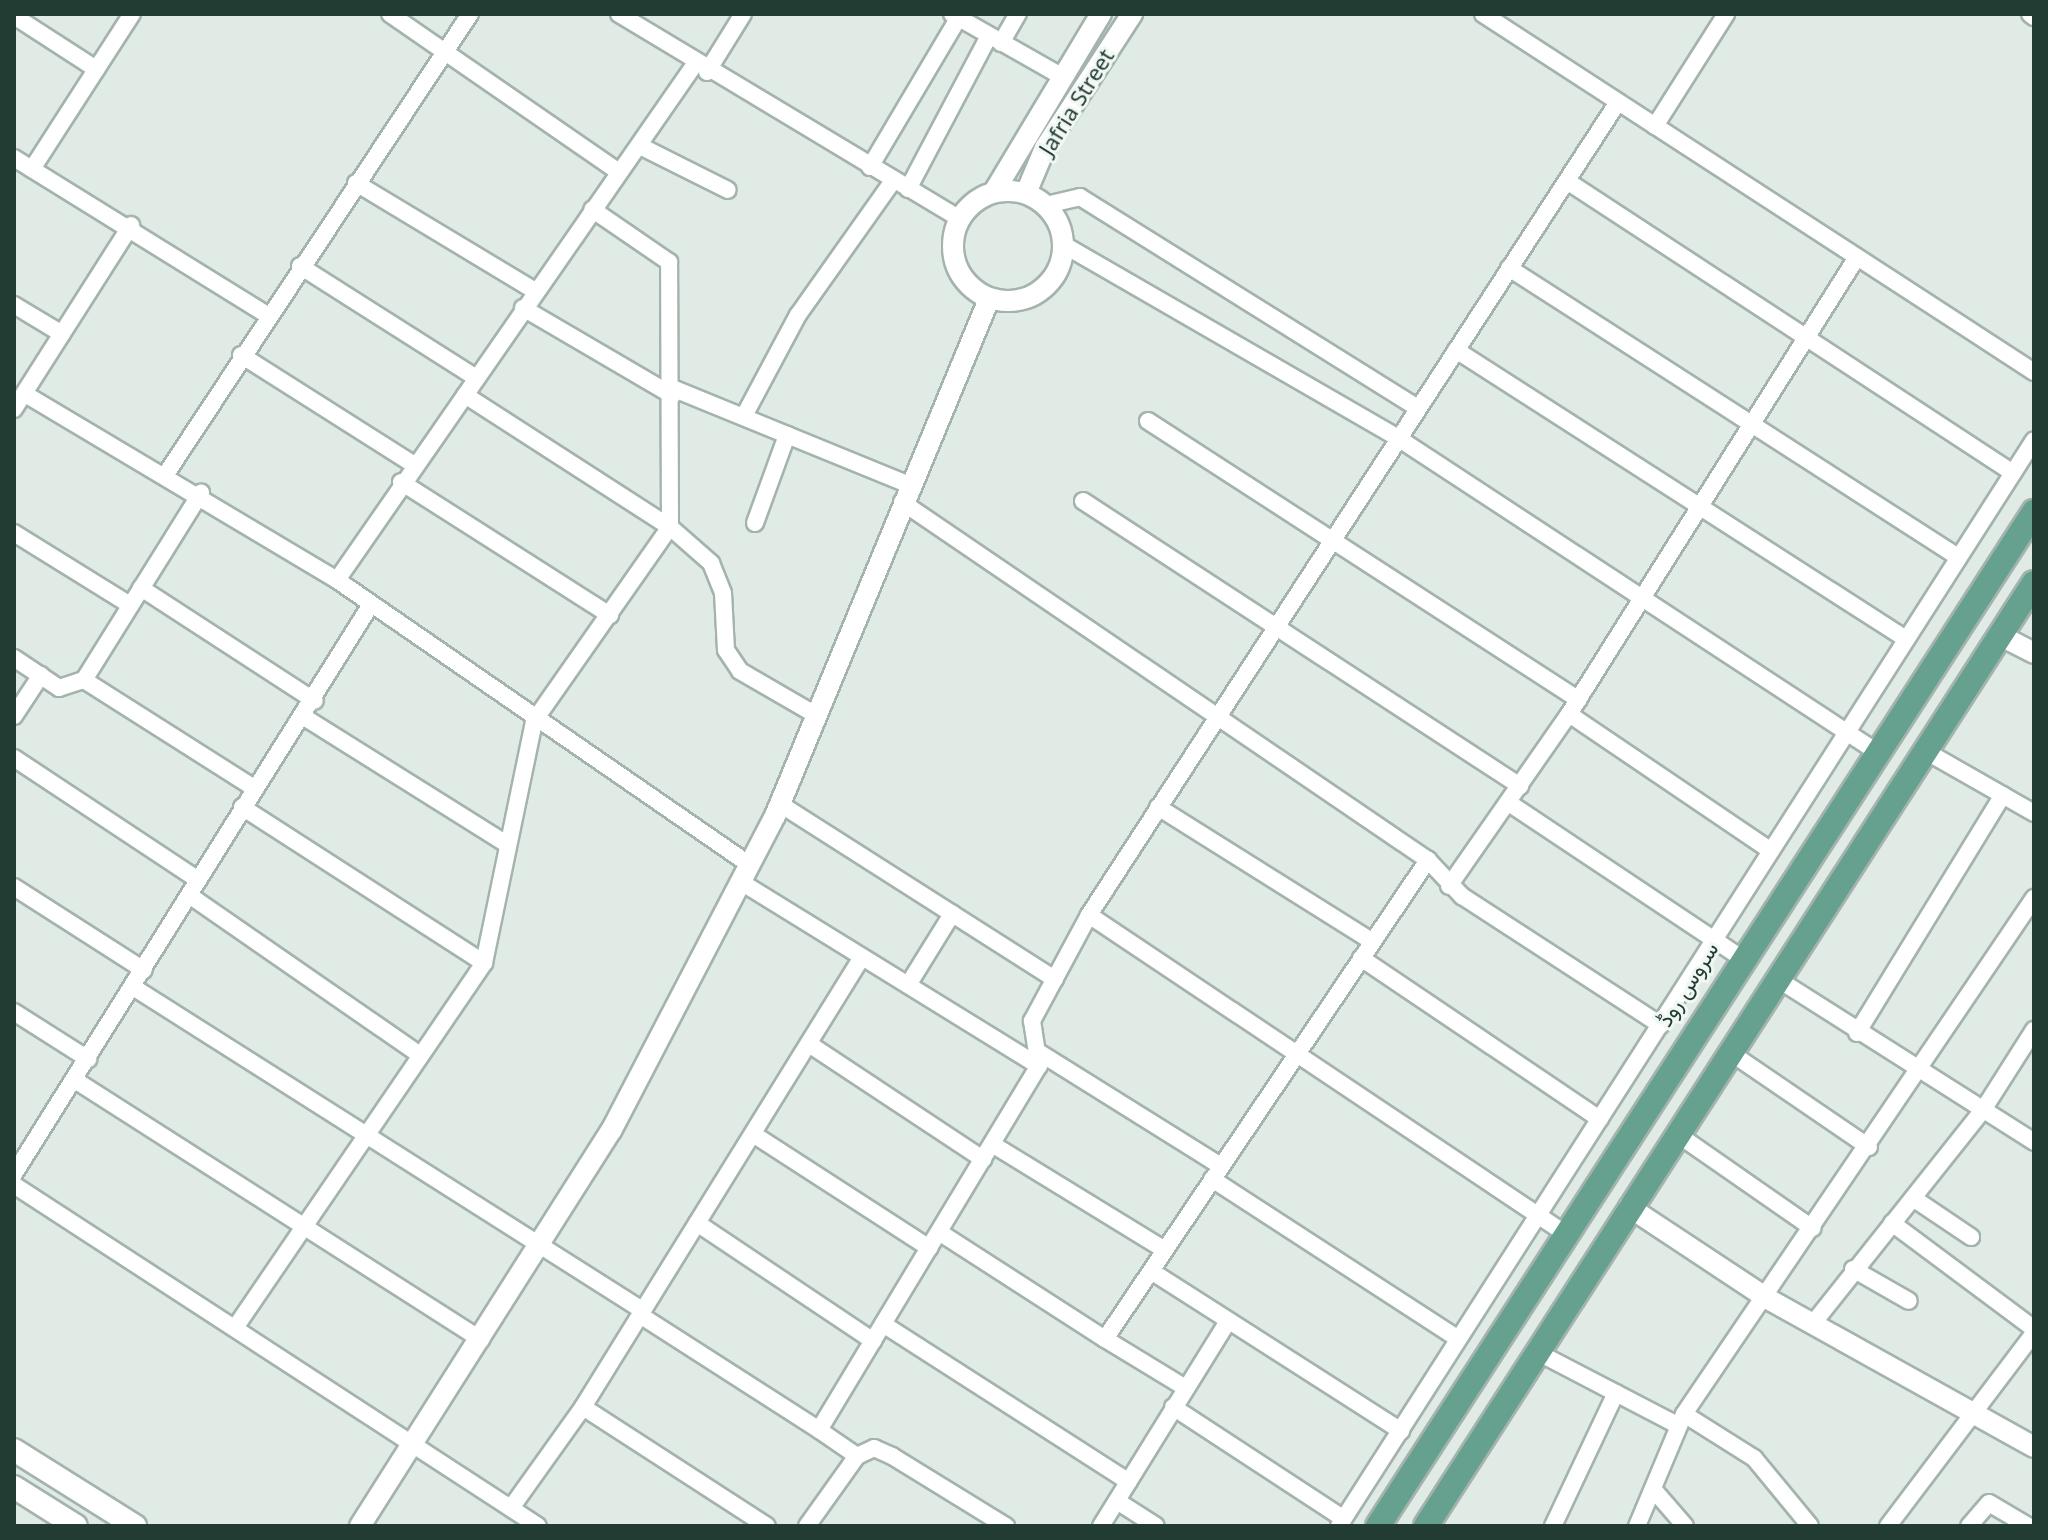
<!DOCTYPE html>
<meta charset="utf-8">
<style>
body{margin:0}
#map{position:relative;width:2048px;height:1540px;overflow:hidden;background:#e1ebe6;font-family:"Noto Sans",Vazirmatn,sans-serif}
div>[style]{position:absolute}
.roads{filter:drop-shadow(2px 0 #a4b3ad) drop-shadow(-2px 0 #a4b3ad) drop-shadow(0 2px #a4b3ad) drop-shadow(0 -2px #a4b3ad)}
.minor>*{height:16px;margin:-8px;padding:0 8px;transform-origin:8px;border-radius:8px;background:#fff}
.tertiary>*{height:20px;margin:-10px;padding:0 10px;transform-origin:10px;border-radius:10px;background:#fff}
.tertiary>.ring{margin:-10px;padding:0;box-sizing:content-box;background:none;border:20px solid #fff;border-radius:50%}
.secondary>*{height:22px;margin:-11px;padding:0 11px;transform-origin:11px;border-radius:11px;background:#fff}
.primary>*{height:24px;margin:-12px;padding:0 12px;transform-origin:12px;border-radius:12px;background:#66a08f}
span{translate:-50% -50%;white-space:nowrap;text-align:center;line-height:1.15;-webkit-text-stroke:6px #f1f8f4;paint-order:stroke}
.street-label{font-size:22px;color:#223b33}
.frame{position:absolute;inset:0;border:16px solid #223b33;pointer-events:none}
</style>
<div id="map">
<div class="roads">
<div class="minor">
<i style="left:390px;top:14px;width:277px;rotate:34.6deg"></i>
<i style="left:619px;top:14px;width:398px;rotate:31deg"></i>
<i style="left:952px;top:14px;width:125px;rotate:29.6deg"></i>
<i style="left:1483px;top:14px;width:657px;rotate:33.01deg"></i>
<i style="left:2030px;top:14px;width:5px;rotate:37deg"></i>
<i style="left:14px;top:16px;width:98px;rotate:32.9deg"></i>
<i style="left:1001px;top:43px;width:34px;rotate:-60deg"></i>
<i style="left:707px;top:72px;width:68px;rotate:-58.2deg"></i>
<i style="left:1655px;top:126px;width:133px;rotate:-57.6deg"></i>
<i style="left:640px;top:146px;width:98px;rotate:26.6deg"></i>
<i style="left:14px;top:158px;width:298px;rotate:31.8deg"></i>
<i style="left:870px;top:167px;width:178px;rotate:-59.3deg"></i>
<i style="left:32px;top:169px;width:184px;rotate:-57.2deg"></i>
<i style="left:1567px;top:181px;width:533px;rotate:33.21deg"></i>
<i style="left:356px;top:183px;width:209px;rotate:31.1deg"></i>
<i style="left:908px;top:189px;width:173px;rotate:-62.1deg"></i>
<i style="left:1046px;top:205px;width:35px;rotate:-13deg"></i>
<i style="left:1080px;top:197px;width:398px;rotate:32deg"></i>
<i style="left:1064px;top:245px;width:386px;rotate:30deg"></i>
<i style="left:1398px;top:438px;width:573px;rotate:33.25deg"></i>
<i style="left:300px;top:266px;width:207px;rotate:32.4deg"></i>
<i style="left:1509px;top:268px;width:534px;rotate:32.77deg"></i>
<i style="left:14px;top:305px;width:56px;rotate:31.1deg"></i>
<i style="left:523px;top:308px;width:173px;rotate:30.3deg"></i>
<i style="left:1456px;top:350px;width:535px;rotate:32.71deg"></i>
<i style="left:241px;top:355px;width:204px;rotate:32.4deg"></i>
<i style="left:672px;top:388px;width:257px;rotate:22.2deg"></i>
<i style="left:25px;top:394px;width:363px;rotate:30.8deg"></i>
<i style="left:337px;top:580px;width:502px;rotate:34.61deg"></i>
<i style="left:465px;top:395px;width:244px;rotate:32.8deg"></i>
<i style="left:670px;top:527px;width:55px;rotate:41.3deg"></i>
<i style="left:711px;top:563px;width:32px;rotate:68deg"></i>
<i style="left:723px;top:593px;width:57px;rotate:87deg"></i>
<i style="left:726px;top:650px;width:25px;rotate:56deg"></i>
<i style="left:740px;top:671px;width:88px;rotate:30.1deg"></i>
<i style="left:14px;top:409px;width:218px;rotate:-57.5deg"></i>
<i style="left:744px;top:416px;width:115px;rotate:-61.9deg"></i>
<i style="left:798px;top:315px;width:164px;rotate:-54.7deg"></i>
<i style="left:1148px;top:421px;width:513px;rotate:32.92deg"></i>
<i style="left:166px;top:474px;width:551px;rotate:-56.54deg"></i>
<i style="left:401px;top:482px;width:248px;rotate:32.5deg"></i>
<i style="left:1083px;top:501px;width:522px;rotate:33.11deg"></i>
<i style="left:902px;top:502px;width:636px;rotate:34.24deg"></i>
<i style="left:1428px;top:860px;width:50px;rotate:46.6deg"></i>
<i style="left:1462px;top:896px;width:237px;rotate:33deg"></i>
<i style="left:755px;top:523px;width:94px;rotate:-70deg"></i>
<i style="left:14px;top:533px;width:137px;rotate:31.8deg"></i>
<i style="left:337px;top:580px;width:628px;rotate:-55.25deg"></i>
<i style="left:141px;top:588px;width:207px;rotate:33deg"></i>
<i style="left:14px;top:658px;width:54px;rotate:33.7deg"></i>
<i style="left:59px;top:688px;width:26px;rotate:-18deg"></i>
<i style="left:84px;top:680px;width:221px;rotate:-58deg"></i>
<i style="left:84px;top:680px;width:201px;rotate:32.4deg"></i>
<i style="left:1569px;top:714px;width:244px;rotate:34.1deg"></i>
<i style="left:14px;top:716px;width:49px;rotate:-56.6deg"></i>
<i style="left:304px;top:717px;width:241px;rotate:32.1deg"></i>
<i style="left:1927px;top:752px;width:123px;rotate:29.7deg"></i>
<i style="left:14px;top:758px;width:221px;rotate:33.5deg"></i>
<i style="left:1509px;top:803px;width:281px;rotate:33.7deg"></i>
<i style="left:780px;top:804px;width:326px;rotate:32.5deg"></i>
<i style="left:242px;top:807px;width:288px;rotate:32.8deg"></i>
<i style="left:1158px;top:807px;width:252px;rotate:32.1deg"></i>
<i style="left:741px;top:882px;width:350px;rotate:31.7deg"></i>
<i style="left:1449px;top:886px;width:210px;rotate:-55.1deg"></i>
<i style="left:1569px;top:714px;width:540px;rotate:-57.78deg"></i>
<i style="left:14px;top:887px;width:154px;rotate:32.6deg"></i>
<i style="left:189px;top:895px;width:281px;rotate:34.7deg"></i>
<i style="left:1089px;top:915px;width:574px;rotate:33.77deg"></i>
<i style="left:1361px;top:958px;width:288px;rotate:34deg"></i>
<i style="left:1779px;top:980px;width:302px;rotate:32.4deg"></i>
<i style="left:908px;top:985px;width:84px;rotate:-58.2deg"></i>
<i style="left:133px;top:987px;width:603px;rotate:32.4deg"></i>
<i style="left:14px;top:1012px;width:88px;rotate:32.4deg"></i>
<i style="left:1857px;top:1033px;width:279px;rotate:-58.5deg"></i>
<i style="left:809px;top:1044px;width:209px;rotate:33.5deg"></i>
<i style="left:1040px;top:1053px;width:213px;rotate:32deg"></i>
<i style="left:1731px;top:1053px;width:167px;rotate:34.3deg"></i>
<i style="left:75px;top:1080px;width:482px;rotate:32.6deg"></i>
<i style="left:753px;top:1134px;width:210px;rotate:32.9deg"></i>
<i style="left:1677px;top:1134px;width:165px;rotate:34.8deg"></i>
<i style="left:992px;top:1144px;width:203px;rotate:31.5deg"></i>
<i style="left:14px;top:1174px;width:670px;rotate:-57.92deg"></i>
<i style="left:1212px;top:1179px;width:292px;rotate:33deg"></i>
<i style="left:14px;top:1185px;width:625px;rotate:33.05deg"></i>
<i style="left:1913px;top:1198px;width:70px;rotate:33.9deg"></i>
<i style="left:697px;top:1223px;width:212px;rotate:33.8deg"></i>
<i style="left:1892px;top:1223px;width:177px;rotate:36.7deg"></i>
<i style="left:939px;top:1232px;width:197px;rotate:32.8deg"></i>
<i style="left:1853px;top:1269px;width:64px;rotate:29.7deg"></i>
<i style="left:1151px;top:1271px;width:297px;rotate:32.6deg"></i>
<i style="left:640px;top:1315px;width:213px;rotate:32.7deg"></i>
<i style="left:1815px;top:1321px;width:270px;rotate:-51.5deg"></i>
<i style="left:1983px;top:1110px;width:95px;rotate:-57.5deg"></i>
<i style="left:883px;top:1324px;width:292px;rotate:32.7deg"></i>
<i style="left:235px;top:1328px;width:442px;rotate:-55.7deg"></i>
<i style="left:484px;top:963px;width:247px;rotate:-78.3deg"></i>
<i style="left:534px;top:721px;width:237px;rotate:-55deg"></i>
<i style="left:670px;top:527px;width:265px;rotate:-90.2deg"></i>
<i style="left:669px;top:262px;width:93px;rotate:-145.5deg"></i>
<i style="left:1537px;top:1352px;width:160px;rotate:27.5deg"></i>
<i style="left:1184px;top:1387px;width:92px;rotate:-148.7deg"></i>
<i style="left:1105px;top:1339px;width:578px;rotate:-56.01deg"></i>
<i style="left:583px;top:1407px;width:219px;rotate:32.9deg"></i>
<i style="left:1173px;top:1407px;width:204px;rotate:33.2deg"></i>
<i style="left:1684px;top:1414px;width:83px;rotate:32.2deg"></i>
<i style="left:1754px;top:1458px;width:88px;rotate:50.5deg"></i>
<i style="left:857px;top:1456px;width:19px;rotate:-25deg"></i>
<i style="left:874px;top:1448px;width:20px;rotate:24deg"></i>
<i style="left:892px;top:1456px;width:134px;rotate:31.6deg"></i>
<i style="left:1653px;top:1489px;width:49px;rotate:49.1deg"></i>
<i style="left:1117px;top:1501px;width:46px;rotate:32.7deg"></i>
<i style="left:511px;top:1508px;width:124px;rotate:-54.5deg"></i>
<i style="left:583px;top:1407px;width:529px;rotate:-58.2deg"></i>
<i style="left:807px;top:1526px;width:86px;rotate:-54.5deg"></i>
<i style="left:857px;top:1456px;width:46px;rotate:-145.6deg"></i>
<i style="left:819px;top:1430px;width:425px;rotate:-58.9deg"></i>
<i style="left:1039px;top:1066px;width:46px;rotate:-98.8deg"></i>
<i style="left:1032px;top:1021px;width:120px;rotate:-61.7deg"></i>
<i style="left:1089px;top:915px;width:970px;rotate:-56.95deg"></i>
<i style="left:1101px;top:1526px;width:241px;rotate:-58.2deg"></i>
<i style="left:1339px;top:1526px;width:1289px;rotate:-57.38deg"></i>
<i style="left:1553px;top:1526px;width:147px;rotate:-64.7deg"></i>
<i style="left:1637px;top:1526px;width:121px;rotate:-67.2deg"></i>
<i style="left:1684px;top:1414px;width:624px;rotate:-55.85deg"></i>
<i style="left:1888px;top:1526px;width:242px;rotate:-52.9deg"></i>
<i style="left:1969px;top:1526px;width:30px;rotate:-49deg"></i>
<i style="left:1989px;top:1503px;width:45px;rotate:30.5deg"></i>
</div>
<div class="tertiary">
<i class="ring" style="left:953px;top:191px;width:90px;height:90px"></i>
<i style="left:994px;top:192px;width:208px;rotate:-59deg"></i>
<i style="left:1026px;top:193px;width:49px;rotate:-67.1deg"></i>
<i style="left:1045px;top:148px;width:160px;rotate:-57deg"></i>
<i style="left:2001px;top:636px;width:37px;rotate:27deg"></i>
<i style="left:1629px;top:1207px;width:167px;rotate:33.5deg"></i>
<i style="left:1768px;top:1299px;width:304px;rotate:29.1deg"></i>
<i style="left:360px;top:1526px;width:468px;rotate:-57.6deg"></i>
<i style="left:611px;top:1131px;width:355px;rotate:-62.5deg"></i>
<i style="left:775px;top:816px;width:560px;rotate:-67.51deg"></i>
</div>
<div class="secondary">
<i style="left:14px;top:1450px;width:143px;rotate:32.1deg"></i>
<i style="left:14px;top:1487px;width:73px;rotate:32.2deg"></i>
</div>
<div class="primary">
<i style="left:1378px;top:1526px;width:1208px;rotate:-57.1deg"></i>
<i style="left:1426px;top:1526px;width:1122px;rotate:-57.19deg"></i>
</div>
</div>
<div class="street-label">
<span style="left:1076px;top:102px;rotate:-58deg">Jafria Street</span>
<span style="left:1687px;top:984px;rotate:-58deg">سروس روڈ</span>
</div>
<div class="frame"></div>
</div>
